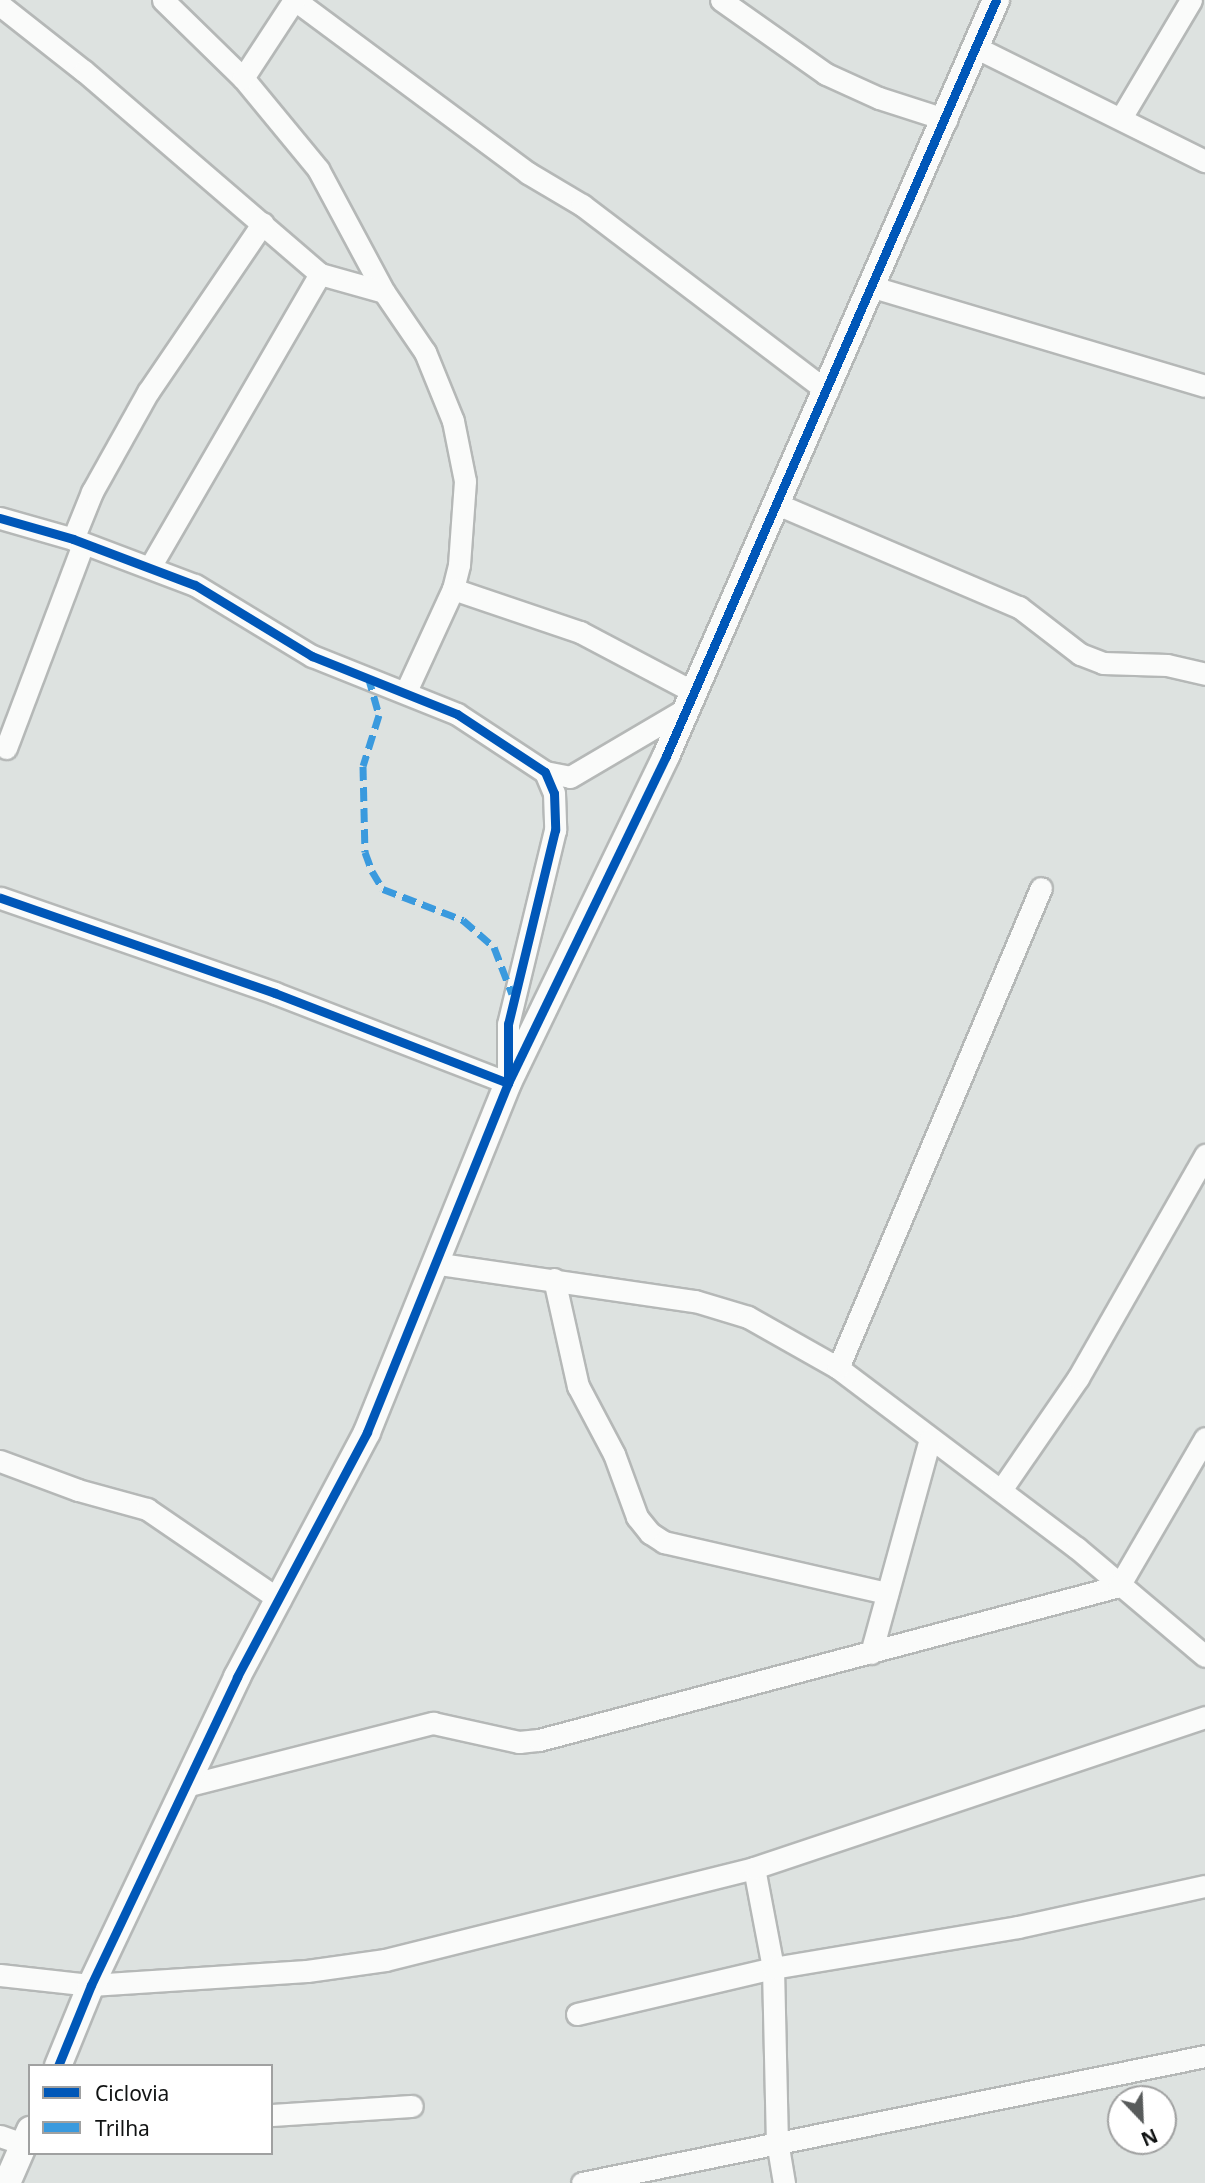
<!DOCTYPE html>
<style>
body{margin:0}
#map{position:relative;width:1205px;height:2183px;overflow:hidden;background:#dde2e0;font-family:"Noto Sans",sans-serif}
div>[style]{position:absolute}
.roads{filter:drop-shadow(2px 0 #b5b8b7) drop-shadow(-2px 0 #b5b8b7) drop-shadow(0 2px #b5b8b7) drop-shadow(0 -2px #b5b8b7)}
.minor>*{height:21px;margin:-10.5px;padding:0 10.5px;transform-origin:10.5px;border-radius:10.5px;background:#fafbfa}
.tertiary>*{height:26px;margin:-13px;padding:0 13px;transform-origin:13px;border-radius:13px;background:#fafbfa}
.quiet>*{height:7px;margin-top:-3.5px;transform-origin:0;background:repeating-linear-gradient(90deg,#3a9ade 0 14px,transparent 0 21px)}
.cycleway>*{height:9px;margin:-4.5px;padding:0 4.5px;transform-origin:4.5px;border-radius:4.5px;background:#0057b8}
span{translate:-50% -50%;white-space:nowrap;text-align:center;line-height:1.15;-webkit-text-stroke:7px #fff;paint-order:stroke}
.legend{position:absolute;left:28px;top:2064px;width:245px;height:91px;box-sizing:border-box;background:#fff;border:2px solid #a0a1a1;margin:0;padding:9px 12px;list-style:none;font-size:21px;color:#111313}
.legend li{display:flex;align-items:center;gap:14px;height:35px}
.legend b{width:35px;border:2px solid #a0a1a1}
.north{position:absolute;left:1107px;top:2085px;width:70px;height:70px;box-sizing:border-box;background:#fff;border:2px solid #a0a1a1;border-radius:50%;rotate:157deg;font-size:19px;font-weight:700;line-height:28px;text-align:center;color:#111313}
.north::after{content:'';display:block;margin:auto;width:24px;height:32px;background:#585b5b;clip-path:polygon(50% 0,100% 100%,50% 72%,0 100%)}
</style>
<div id="map">
<div class="roads">
<div class="minor">
<i style="left:163px;top:0;width:112px;rotate:44.3deg"></i>
<i style="left:243px;top:78px;width:118px;rotate:50.5deg"></i>
<i style="left:318px;top:169px;width:140px;rotate:61.8deg"></i>
<i style="left:384px;top:292px;width:73px;rotate:55.7deg"></i>
<i style="left:425px;top:352px;width:74px;rotate:67.9deg"></i>
<i style="left:453px;top:421px;width:61px;rotate:78.7deg"></i>
<i style="left:465px;top:481px;width:84px;rotate:94.1deg"></i>
<i style="left:459px;top:565px;width:25px;rotate:104deg"></i>
<i style="left:453px;top:589px;width:112px;rotate:114.7deg"></i>
<i style="left:295px;top:0;width:290px;rotate:36.6deg"></i>
<i style="left:528px;top:173px;width:63px;rotate:30.7deg"></i>
<i style="left:582px;top:205px;width:308px;rotate:37.2deg"></i>
<i style="left:721px;top:0;width:128px;rotate:35.2deg"></i>
<i style="left:826px;top:74px;width:58px;rotate:24.4deg"></i>
<i style="left:879px;top:98px;width:71px;rotate:17.9deg"></i>
<i style="left:0;top:5px;width:107px;rotate:38.2deg"></i>
<i style="left:84px;top:71px;width:311px;rotate:40.7deg"></i>
<i style="left:320px;top:274px;width:66px;rotate:15.7deg"></i>
<i style="left:975px;top:47px;width:257px;rotate:26.4deg"></i>
<i style="left:243px;top:78px;width:93px;rotate:-56.8deg"></i>
<i style="left:1121px;top:118px;width:137px;rotate:-59.3deg"></i>
<i style="left:873px;top:287px;width:346px;rotate:16.6deg"></i>
<i style="left:777px;top:504px;width:263px;rotate:23.1deg"></i>
<i style="left:1019px;top:607px;width:77px;rotate:37.6deg"></i>
<i style="left:1080px;top:654px;width:25px;rotate:21deg"></i>
<i style="left:1103px;top:663px;width:64px;rotate:1.8deg"></i>
<i style="left:1167px;top:665px;width:39px;rotate:13deg"></i>
<i style="left:0;top:518px;width:76px;rotate:16deg"></i>
<i style="left:73px;top:539px;width:130px;rotate:20.7deg"></i>
<i style="left:195px;top:585px;width:137px;rotate:31.3deg"></i>
<i style="left:312px;top:656px;width:156px;rotate:21.8deg"></i>
<i style="left:457px;top:714px;width:105px;rotate:33.4deg"></i>
<i style="left:545px;top:772px;width:23px;rotate:67deg"></i>
<i style="left:554px;top:793px;width:37px;rotate:88deg"></i>
<i style="left:555px;top:830px;width:200px;rotate:103.6deg"></i>
<i style="left:508px;top:1024px;width:59px;rotate:90deg"></i>
<i style="left:508px;top:1083px;width:250px;rotate:-158.9deg"></i>
<i style="left:275px;top:993px;width:291px;rotate:-160.9deg"></i>
<i style="left:73px;top:539px;width:51px;rotate:-68deg"></i>
<i style="left:92px;top:492px;width:115px;rotate:-60.8deg"></i>
<i style="left:148px;top:392px;width:204px;rotate:-55.8deg"></i>
<i style="left:150px;top:567px;width:339px;rotate:-59.9deg"></i>
<i style="left:453px;top:589px;width:134px;rotate:18.7deg"></i>
<i style="left:580px;top:632px;width:129px;rotate:27.8deg"></i>
<i style="left:6px;top:748px;width:218px;rotate:-69.3deg"></i>
<i style="left:545px;top:772px;width:25px;rotate:11deg"></i>
<i style="left:570px;top:777px;width:136px;rotate:-30.5deg"></i>
<i style="left:433px;top:1263px;width:265px;rotate:8.3deg"></i>
<i style="left:695px;top:1301px;width:55px;rotate:16.8deg"></i>
<i style="left:748px;top:1317px;width:103px;rotate:29.5deg"></i>
<i style="left:838px;top:1368px;width:299px;rotate:37deg"></i>
<i style="left:1077px;top:1548px;width:167px;rotate:40.2deg"></i>
<i style="left:554px;top:1279px;width:110px;rotate:77.4deg"></i>
<i style="left:578px;top:1386px;width:77px;rotate:62.1deg"></i>
<i style="left:614px;top:1454px;width:67px;rotate:69.9deg"></i>
<i style="left:637px;top:1517px;width:21px;rotate:51deg"></i>
<i style="left:650px;top:1533px;width:17px;rotate:33deg"></i>
<i style="left:664px;top:1542px;width:229px;rotate:12.9deg"></i>
<i style="left:838px;top:1368px;width:521px;rotate:-67.08deg"></i>
<i style="left:0;top:1461px;width:83px;rotate:20.4deg"></i>
<i style="left:78px;top:1490px;width:72px;rotate:15.4deg"></i>
<i style="left:147px;top:1509px;width:161px;rotate:34.4deg"></i>
<i style="left:1001px;top:1490px;width:136px;rotate:-55.5deg"></i>
<i style="left:1078px;top:1378px;width:257px;rotate:-60.3deg"></i>
<i style="left:871px;top:1653px;width:222px;rotate:-74.6deg"></i>
<i style="left:189px;top:1785px;width:252px;rotate:-14.3deg"></i>
<i style="left:433px;top:1723px;width:88px;rotate:12.5deg"></i>
<i style="left:519px;top:1742px;width:20px;rotate:-6deg"></i>
<i style="left:539px;top:1740px;width:600px;rotate:-14.87deg"></i>
<i style="left:1119px;top:1586px;width:171px;rotate:-59.8deg"></i>
<i style="left:754px;top:1868px;width:102px;rotate:79.2deg"></i>
<i style="left:773px;top:1968px;width:173px;rotate:88.7deg"></i>
<i style="left:777px;top:2141px;width:43px;rotate:80.5deg"></i>
<i style="left:0;top:1975px;width:92px;rotate:6.3deg"></i>
<i style="left:91px;top:1985px;width:216px;rotate:-3.7deg"></i>
<i style="left:307px;top:1971px;width:79px;rotate:-8deg"></i>
<i style="left:385px;top:1960px;width:380px;rotate:-14deg"></i>
<i style="left:754px;top:1868px;width:476px;rotate:-18.5deg"></i>
<i style="left:577px;top:2014px;width:201px;rotate:-13.2deg"></i>
<i style="left:773px;top:1968px;width:248px;rotate:-9.5deg"></i>
<i style="left:1018px;top:1927px;width:191px;rotate:-12.4deg"></i>
<i style="left:271px;top:2115px;width:141px;rotate:-3.7deg"></i>
<i style="left:0;top:2136px;width:24px;rotate:19deg"></i>
<i style="left:582px;top:2183px;width:636px;rotate:-11.52deg"></i>
</div>
<div class="tertiary">
<i style="left:58px;top:2066px;width:87px;rotate:-67.8deg"></i>
<i style="left:91px;top:1985px;width:341px;rotate:-64.6deg"></i>
<i style="left:237px;top:1677px;width:277px;rotate:-62deg"></i>
<i style="left:367px;top:1432px;width:376px;rotate:-68deg"></i>
<i style="left:508px;top:1083px;width:363px;rotate:-64.2deg"></i>
<i style="left:666px;top:756px;width:825px;rotate:-66.42deg"></i>
<i style="left:7px;top:2183px;width:58px;rotate:-66.5deg"></i>
</div>
</div>
<div class="quiet">
<i style="left:368px;top:676px;width:41px;rotate:74.2deg"></i>
<i style="left:379px;top:715px;width:53px;rotate:107.4deg"></i>
<i style="left:363px;top:766px;width:86px;rotate:88.7deg"></i>
<i style="left:365px;top:852px;width:20px;rotate:70deg"></i>
<i style="left:372px;top:871px;width:21px;rotate:59deg"></i>
<i style="left:383px;top:889px;width:86px;rotate:21.2deg"></i>
<i style="left:463px;top:920px;width:41px;rotate:41.1deg"></i>
<i style="left:494px;top:947px;width:50px;rotate:69deg"></i>
</div>
<div class="cycleway">
<i style="left:0;top:518px;width:76px;rotate:16deg"></i>
<i style="left:73px;top:539px;width:130px;rotate:20.7deg"></i>
<i style="left:195px;top:585px;width:137px;rotate:31.3deg"></i>
<i style="left:312px;top:656px;width:156px;rotate:21.8deg"></i>
<i style="left:457px;top:714px;width:105px;rotate:33.4deg"></i>
<i style="left:545px;top:772px;width:23px;rotate:67deg"></i>
<i style="left:554px;top:793px;width:37px;rotate:88deg"></i>
<i style="left:555px;top:830px;width:200px;rotate:103.6deg"></i>
<i style="left:508px;top:1024px;width:59px;rotate:90deg"></i>
<i style="left:508px;top:1083px;width:250px;rotate:-158.9deg"></i>
<i style="left:275px;top:993px;width:291px;rotate:-160.9deg"></i>
<i style="left:58px;top:2066px;width:87px;rotate:-67.8deg"></i>
<i style="left:91px;top:1985px;width:341px;rotate:-64.6deg"></i>
<i style="left:237px;top:1677px;width:277px;rotate:-62deg"></i>
<i style="left:367px;top:1432px;width:376px;rotate:-68deg"></i>
<i style="left:508px;top:1083px;width:363px;rotate:-64.2deg"></i>
<i style="left:666px;top:756px;width:825px;rotate:-66.42deg"></i>
</div>
<ul class="legend">
<li><b style="height:9px;background:#0057b8"></b>Ciclovia</li>
<li><b style="height:9px;background:#3a9ade"></b>Trilha</li>
</ul>
<div class="north">N</div>
</div>
